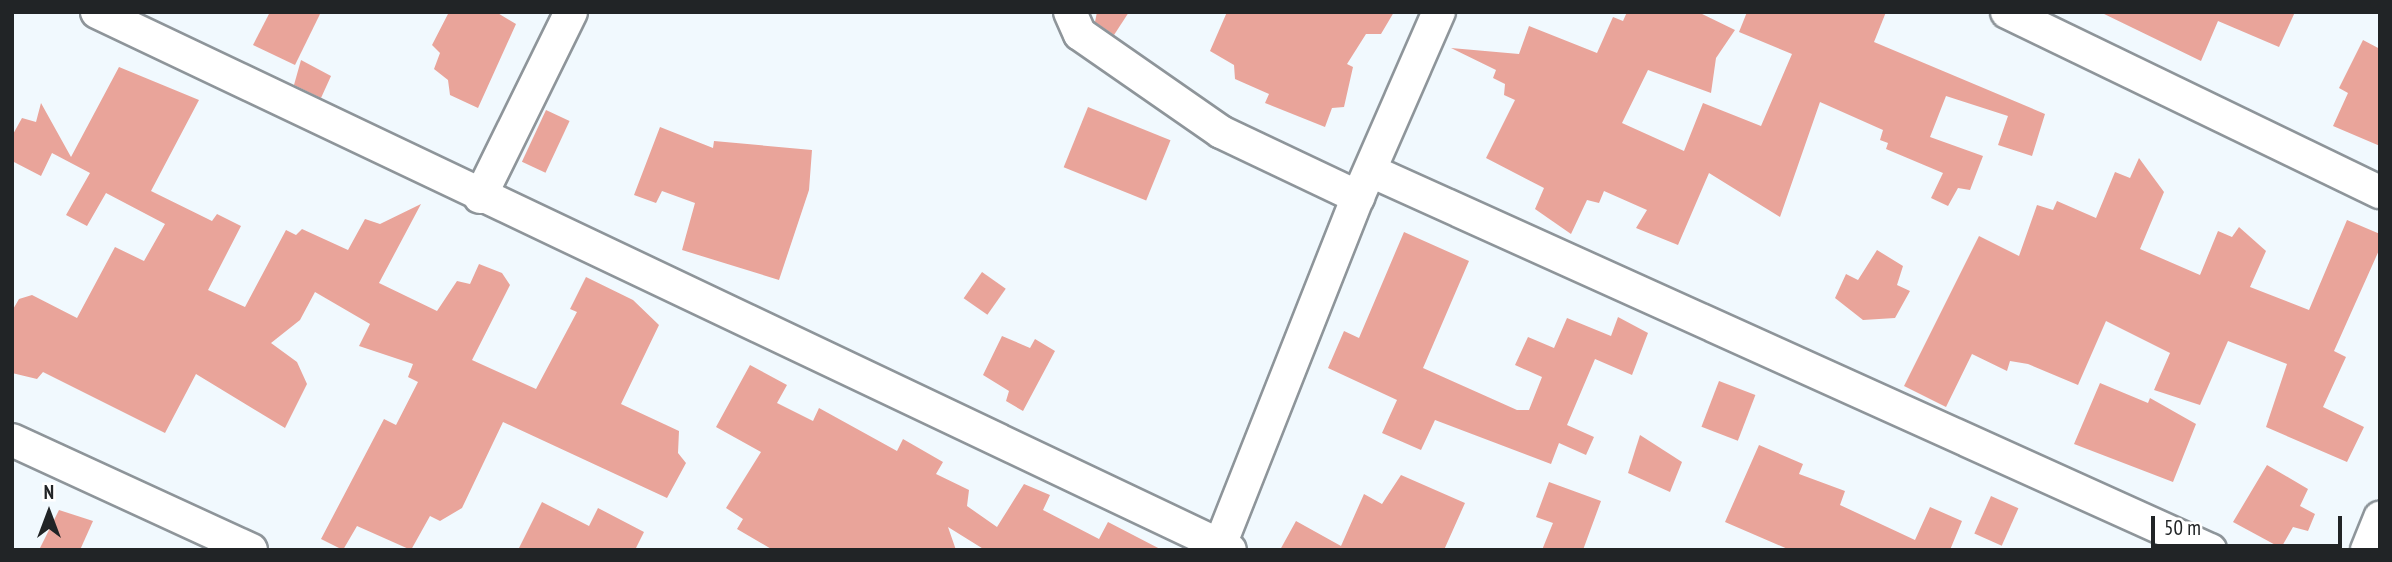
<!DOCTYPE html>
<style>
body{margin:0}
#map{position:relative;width:2392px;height:562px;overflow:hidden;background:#f1f9fe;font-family:"PT Sans Narrow",sans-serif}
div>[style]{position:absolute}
.building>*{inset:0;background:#e9a49a;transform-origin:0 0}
.roads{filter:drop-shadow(2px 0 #8e959a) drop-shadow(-2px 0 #8e959a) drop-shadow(0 2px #8e959a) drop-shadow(0 -2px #8e959a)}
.minor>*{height:32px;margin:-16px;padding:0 16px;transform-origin:16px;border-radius:16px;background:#fff}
span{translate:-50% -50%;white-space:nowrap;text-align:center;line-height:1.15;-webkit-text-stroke:5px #fff;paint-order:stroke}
.frame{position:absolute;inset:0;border:14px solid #212426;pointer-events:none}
.north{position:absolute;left:14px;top:478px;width:70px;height:70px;-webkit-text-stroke:5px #fff;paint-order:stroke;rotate:0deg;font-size:19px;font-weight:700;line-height:28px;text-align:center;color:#212426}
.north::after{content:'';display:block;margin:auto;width:24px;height:32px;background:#212426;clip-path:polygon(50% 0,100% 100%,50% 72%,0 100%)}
.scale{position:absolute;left:2151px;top:516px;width:191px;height:32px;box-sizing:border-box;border:4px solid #212426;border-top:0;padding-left:9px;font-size:21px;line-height:24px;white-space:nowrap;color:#212426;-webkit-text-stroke:5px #fff;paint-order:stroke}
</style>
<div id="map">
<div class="building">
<i style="clip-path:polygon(270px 12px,321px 12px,295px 65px,253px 45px)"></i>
<i style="clip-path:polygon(449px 12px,496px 12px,516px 24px,478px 108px,450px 95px,448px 80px,434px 69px,440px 53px,432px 45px)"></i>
<i style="clip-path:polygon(1097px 12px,1129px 12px,1114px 35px,1095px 22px)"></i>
<i style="clip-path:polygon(1227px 12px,1394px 12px,1381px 34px,1366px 34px,1347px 64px,1353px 67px,1344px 107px,1332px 108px,1325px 127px,1265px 103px,1269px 94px,1235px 79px,1234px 65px,1210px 51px)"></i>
<i style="clip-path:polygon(1627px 12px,1698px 12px,1735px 30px,1716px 58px,1711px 93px,1648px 70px,1622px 123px,1684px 151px,1703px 103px,1761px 126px,1792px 54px,1739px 32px,1747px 12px,1886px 12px,1874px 42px,2045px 114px,2032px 156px,1998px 145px,2008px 116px,1946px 96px,1930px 137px,1983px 156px,1970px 190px,1958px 188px,1948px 206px,1931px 198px,1943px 173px,1886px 149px,1888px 143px,1880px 140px,1883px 130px,1820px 102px,1780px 217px,1709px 173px,1678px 245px,1636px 228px,1647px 210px,1604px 191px,1599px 203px,1587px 200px,1571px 234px,1535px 209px,1544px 188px,1486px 158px,1515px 100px,1504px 95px,1505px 84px,1493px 78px,1496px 70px,1451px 48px,1519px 54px,1529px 26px,1597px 53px,1613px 17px,1623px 21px)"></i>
<i style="clip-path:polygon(2100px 12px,2295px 12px,2279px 47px,2218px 21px,2201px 61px)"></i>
<i style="clip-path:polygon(2363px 40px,2380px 49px,2380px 146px,2333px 126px,2348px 93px,2339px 88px)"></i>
<i style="clip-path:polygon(301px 60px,331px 76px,321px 98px,294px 85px)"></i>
<i style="clip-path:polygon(119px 67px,199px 100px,151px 191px,212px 221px,217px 214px,241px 226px,208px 290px,245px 307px,286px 230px,296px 235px,302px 229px,348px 250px,365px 219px,380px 224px,421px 204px,379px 283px,437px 311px,457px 281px,470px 284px,479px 264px,502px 273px,510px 285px,472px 360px,536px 389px,577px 312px,570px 309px,586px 277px,633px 300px,659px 325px,621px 404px,679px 431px,678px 453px,686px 463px,667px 498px,503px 422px,462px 508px,440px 521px,430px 516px,411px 550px,357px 526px,343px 550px,321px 539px,384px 419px,396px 425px,418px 382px,408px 377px,413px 364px,359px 346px,370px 324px,315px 292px,300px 320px,271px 343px,297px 362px,307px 384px,285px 428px,196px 374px,165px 433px,43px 372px,37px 379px,12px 373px,12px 311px,19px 299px,32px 295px,77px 318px,115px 247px,144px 261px,165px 224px,106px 193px,87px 226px,66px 215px,90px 173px,52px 153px,41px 176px,12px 161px,12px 136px,22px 118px,36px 122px,41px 103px,71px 157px)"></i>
<i style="left:1088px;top:107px;width:89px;height:65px;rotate:22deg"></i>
<i style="left:546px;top:110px;width:26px;height:57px;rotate:25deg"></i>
<i style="clip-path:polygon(660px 127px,713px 148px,714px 141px,812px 150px,809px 190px,779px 280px,682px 250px,695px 203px,662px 191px,656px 203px,634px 195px)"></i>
<i style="clip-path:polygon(2139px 158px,2164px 192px,2140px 249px,2200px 275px,2218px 231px,2232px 237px,2239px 227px,2266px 251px,2250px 287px,2309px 310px,2347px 220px,2380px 234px,2380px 248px,2334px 351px,2346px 357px,2323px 407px,2364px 427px,2347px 462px,2266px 427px,2287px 364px,2228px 341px,2200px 405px,2154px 390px,2170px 353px,2106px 321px,2078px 385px,2028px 364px,2010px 361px,2007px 371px,1972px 354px,1946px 407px,1904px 386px,1979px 236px,2019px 256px,2037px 205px,2053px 210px,2057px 201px,2096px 218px,2115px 172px,2130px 178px)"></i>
<i style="clip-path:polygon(1404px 232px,1469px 261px,1423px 368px,1517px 410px,1529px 410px,1542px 377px,1515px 365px,1528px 337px,1554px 348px,1567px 318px,1611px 336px,1618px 317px,1648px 333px,1632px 375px,1595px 359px,1567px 425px,1594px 437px,1586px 455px,1559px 443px,1551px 464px,1435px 420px,1421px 450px,1382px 433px,1397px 400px,1328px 368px,1344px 331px,1359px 338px)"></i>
<i style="clip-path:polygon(1877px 250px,1903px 266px,1897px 285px,1910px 291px,1895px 318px,1863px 320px,1835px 298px,1846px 274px,1858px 280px)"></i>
<i style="left:982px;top:272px;width:29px;height:32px;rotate:35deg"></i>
<i style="clip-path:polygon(1002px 336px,1030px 348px,1035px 339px,1055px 351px,1023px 411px,1006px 401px,1009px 391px,983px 375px)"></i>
<i style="clip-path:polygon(750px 365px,787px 385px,777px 403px,813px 421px,819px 408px,897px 451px,903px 439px,943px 462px,936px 474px,969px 490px,967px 506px,997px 527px,1024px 484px,1050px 495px,1043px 510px,1099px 539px,1108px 522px,1162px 550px,985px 550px,948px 527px,956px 550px,773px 550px,737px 529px,743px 519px,726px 508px,761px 452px,716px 427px)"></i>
<i style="left:1719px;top:381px;width:39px;height:49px;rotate:21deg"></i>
<i style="clip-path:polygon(2100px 383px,2148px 403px,2150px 398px,2196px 424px,2173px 482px,2074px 444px)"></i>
<i style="clip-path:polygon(1640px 435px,1682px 462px,1670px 492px,1628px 473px)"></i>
<i style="clip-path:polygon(1759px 445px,1803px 464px,1799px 474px,1845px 491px,1840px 505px,1915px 540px,1930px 507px,1962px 521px,1950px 550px,1790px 550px,1725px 522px)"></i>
<i style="clip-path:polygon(2267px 465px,2308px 489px,2300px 506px,2315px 514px,2308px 531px,2293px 527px,2281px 548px,2233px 522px)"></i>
<i style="clip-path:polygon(1401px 475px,1465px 503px,1444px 550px,1280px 550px,1296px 521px,1341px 546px,1364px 494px,1382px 504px)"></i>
<i style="clip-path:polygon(1549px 482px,1601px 501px,1583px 550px,1542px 550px,1553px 523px,1536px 517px)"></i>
<i style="left:1991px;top:496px;width:30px;height:41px;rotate:24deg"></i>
<i style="clip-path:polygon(542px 502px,589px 526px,598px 508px,644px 532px,635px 550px,518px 550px)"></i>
<i style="clip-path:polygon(59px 510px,93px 521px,80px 550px,39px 550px)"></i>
</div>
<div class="roads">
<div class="minor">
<i style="left:97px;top:12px;width:1254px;rotate:25.4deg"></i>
<i style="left:1070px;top:12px;width:24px;rotate:66deg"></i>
<i style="left:1080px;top:34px;width:172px;rotate:34.8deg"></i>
<i style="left:1221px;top:132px;width:152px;rotate:25.4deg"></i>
<i style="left:2007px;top:12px;width:414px;rotate:25.8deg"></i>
<i style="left:1371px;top:171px;width:921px;rotate:24.31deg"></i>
<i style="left:480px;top:197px;width:206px;rotate:-63.8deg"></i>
<i style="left:12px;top:440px;width:263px;rotate:24.7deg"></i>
<i style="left:1218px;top:550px;width:380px;rotate:-68.4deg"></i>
<i style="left:1358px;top:197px;width:202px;rotate:-66.4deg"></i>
<i style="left:2367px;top:550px;width:35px;rotate:-68deg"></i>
</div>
</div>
<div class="frame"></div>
<div class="north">N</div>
<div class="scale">50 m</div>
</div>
